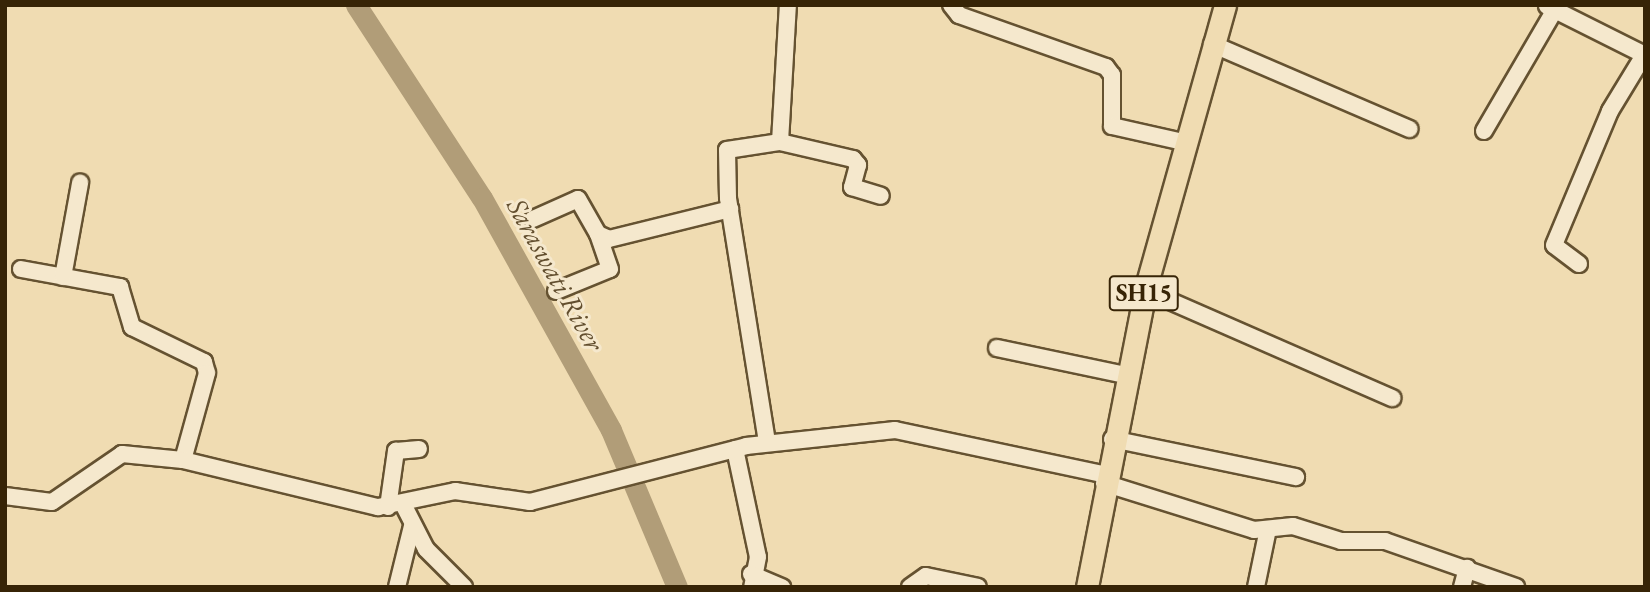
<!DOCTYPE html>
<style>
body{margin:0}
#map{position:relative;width:1650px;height:592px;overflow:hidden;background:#f0dcb2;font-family:"EB Garamond",serif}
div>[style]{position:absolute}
.river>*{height:21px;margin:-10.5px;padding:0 10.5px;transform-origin:10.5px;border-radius:10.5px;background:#b19d78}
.roads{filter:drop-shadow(2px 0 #655231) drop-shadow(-2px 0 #655231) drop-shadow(0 2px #655231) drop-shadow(0 -2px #655231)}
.minor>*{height:16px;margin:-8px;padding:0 8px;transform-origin:8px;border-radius:8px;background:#f5e8cd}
.major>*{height:21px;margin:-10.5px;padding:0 10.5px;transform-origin:10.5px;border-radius:10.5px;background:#f0dcb2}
span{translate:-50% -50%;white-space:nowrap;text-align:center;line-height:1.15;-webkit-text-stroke:6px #f5e8cd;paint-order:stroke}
.shield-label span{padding:2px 5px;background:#f5e8cd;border:2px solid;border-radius:5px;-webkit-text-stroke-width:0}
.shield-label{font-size:24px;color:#372406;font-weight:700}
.water-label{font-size:28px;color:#624e2e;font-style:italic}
.frame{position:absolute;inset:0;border:7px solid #372406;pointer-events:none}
</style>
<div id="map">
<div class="river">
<i style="left:356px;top:5px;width:230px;rotate:56.9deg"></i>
<i style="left:482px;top:198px;width:265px;rotate:60.9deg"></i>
<i style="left:611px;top:430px;width:170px;rotate:67.2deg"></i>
</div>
<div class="roads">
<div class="minor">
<i style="left:951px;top:5px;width:13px;rotate:51deg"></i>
<i style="left:959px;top:15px;width:156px;rotate:19.5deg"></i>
<i style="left:1106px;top:67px;width:10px;rotate:53deg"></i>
<i style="left:1112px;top:75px;width:51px;rotate:90deg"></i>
<i style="left:1112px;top:126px;width:73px;rotate:12.7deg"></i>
<i style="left:1547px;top:6px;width:110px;rotate:26.6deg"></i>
<i style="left:1212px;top:44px;width:215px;rotate:23.3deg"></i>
<i style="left:1484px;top:131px;width:139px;rotate:-59.7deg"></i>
<i style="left:780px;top:142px;width:137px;rotate:-86.7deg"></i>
<i style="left:533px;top:219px;width:49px;rotate:-24deg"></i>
<i style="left:578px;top:199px;width:40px;rotate:60.3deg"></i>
<i style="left:598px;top:234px;width:12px;rotate:24deg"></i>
<i style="left:609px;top:239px;width:125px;rotate:-13.9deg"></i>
<i style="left:1579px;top:264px;width:31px;rotate:-143deg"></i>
<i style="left:1554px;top:245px;width:145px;rotate:-67.3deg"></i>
<i style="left:1610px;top:111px;width:66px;rotate:-58.7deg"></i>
<i style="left:21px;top:269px;width:101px;rotate:10.3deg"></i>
<i style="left:120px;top:287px;width:42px;rotate:73.3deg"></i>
<i style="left:132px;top:327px;width:80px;rotate:25.9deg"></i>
<i style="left:204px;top:362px;width:11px;rotate:75deg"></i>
<i style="left:207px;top:373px;width:90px;rotate:105.4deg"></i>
<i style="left:63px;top:277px;width:96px;rotate:-79.7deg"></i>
<i style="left:1145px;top:290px;width:270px;rotate:23.6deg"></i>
<i style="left:556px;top:291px;width:58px;rotate:-22.2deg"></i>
<i style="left:610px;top:269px;width:37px;rotate:-109deg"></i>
<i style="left:997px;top:348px;width:131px;rotate:11.9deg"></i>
<i style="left:1112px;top:439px;width:188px;rotate:11.7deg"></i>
<i style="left:767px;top:442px;width:247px;rotate:-99.1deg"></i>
<i style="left:728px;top:198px;width:48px;rotate:-91.2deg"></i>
<i style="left:727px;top:150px;width:54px;rotate:-8.6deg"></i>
<i style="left:780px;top:142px;width:75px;rotate:13.1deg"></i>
<i style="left:853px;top:159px;width:8px;rotate:50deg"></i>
<i style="left:858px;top:165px;width:23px;rotate:105deg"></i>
<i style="left:852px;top:187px;width:30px;rotate:17deg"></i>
<i style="left:735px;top:449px;width:110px;rotate:78deg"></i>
<i style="left:758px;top:557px;width:31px;rotate:101deg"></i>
<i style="left:1104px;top:483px;width:157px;rotate:17.4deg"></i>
<i style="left:1254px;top:530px;width:39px;rotate:-6deg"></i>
<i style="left:1293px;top:526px;width:50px;rotate:17.4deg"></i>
<i style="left:1341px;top:541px;width:44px"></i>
<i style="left:1385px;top:541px;width:139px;rotate:19.3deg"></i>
<i style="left:5px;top:496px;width:47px;rotate:7.3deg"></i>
<i style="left:52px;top:502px;width:85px;rotate:-34.4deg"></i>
<i style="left:122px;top:454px;width:61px;rotate:5.6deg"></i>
<i style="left:183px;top:460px;width:201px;rotate:13.6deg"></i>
<i style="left:378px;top:507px;width:79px;rotate:-11.7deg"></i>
<i style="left:455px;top:491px;width:76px;rotate:8.3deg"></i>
<i style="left:530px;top:502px;width:223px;rotate:-14.5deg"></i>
<i style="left:746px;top:446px;width:150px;rotate:-6.1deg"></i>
<i style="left:895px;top:430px;width:216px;rotate:12deg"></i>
<i style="left:404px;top:506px;width:48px;rotate:62.9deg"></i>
<i style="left:426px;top:549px;width:54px;rotate:45deg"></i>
<i style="left:388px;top:507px;width:57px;rotate:-81.9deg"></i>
<i style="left:396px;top:451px;width:23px;rotate:-5deg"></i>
<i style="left:751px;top:574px;width:34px;rotate:23deg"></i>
<i style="left:397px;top:587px;width:63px;rotate:-76.2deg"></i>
<i style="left:910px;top:587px;width:19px;rotate:-35deg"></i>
<i style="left:926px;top:576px;width:53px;rotate:11.9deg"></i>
<i style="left:1256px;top:587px;width:59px;rotate:-78.3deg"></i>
<i style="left:1462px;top:587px;width:20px;rotate:-75deg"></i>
</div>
<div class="major">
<i style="left:1087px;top:587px;width:303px;rotate:-78.9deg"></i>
<i style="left:1145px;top:290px;width:296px;rotate:-74.3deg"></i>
</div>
</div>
<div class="shield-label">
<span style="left:1144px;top:293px">SH15</span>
</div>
<div class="water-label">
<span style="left:556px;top:274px;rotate:61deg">Saraswati River</span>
</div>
<div class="frame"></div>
</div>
